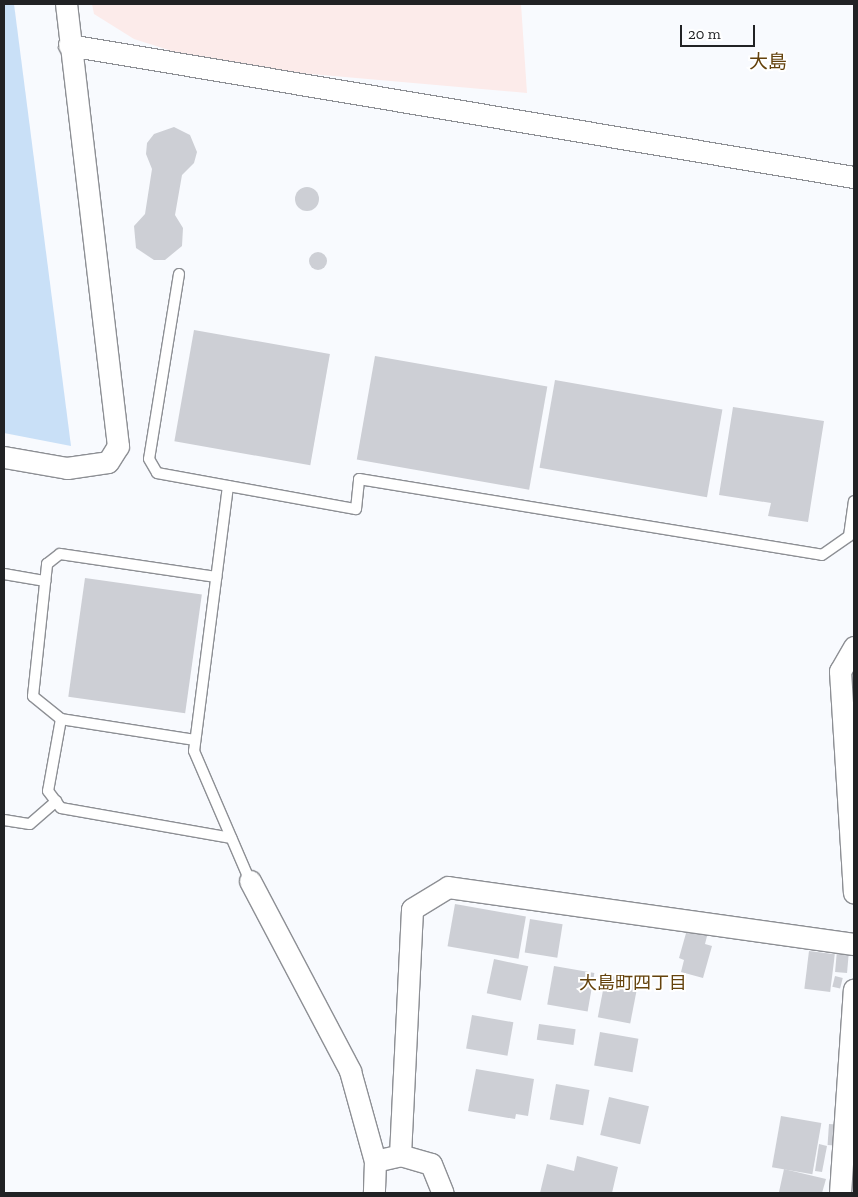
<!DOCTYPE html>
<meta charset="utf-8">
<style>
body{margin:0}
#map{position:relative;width:858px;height:1197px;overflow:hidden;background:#f8fafe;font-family:"Zilla Slab","Noto Sans JP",serif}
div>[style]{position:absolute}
.industrial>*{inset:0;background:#fcebea}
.water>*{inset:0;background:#c9e0f7}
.building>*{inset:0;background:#cdcfd5;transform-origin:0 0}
.round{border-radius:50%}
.roads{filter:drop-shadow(1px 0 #8d8f94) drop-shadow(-1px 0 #8d8f94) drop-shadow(0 1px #8d8f94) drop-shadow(0 -1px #8d8f94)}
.service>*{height:10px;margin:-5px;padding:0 5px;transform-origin:5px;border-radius:5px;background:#fff}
.minor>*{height:21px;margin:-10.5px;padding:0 10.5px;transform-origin:10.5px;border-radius:10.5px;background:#fff}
span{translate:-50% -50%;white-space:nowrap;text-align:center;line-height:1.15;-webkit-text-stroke:4px #fff;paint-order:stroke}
.neighbourhood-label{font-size:18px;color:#64420c}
.quarter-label{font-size:19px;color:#64420c}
.frame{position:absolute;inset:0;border:5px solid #212224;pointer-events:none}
.scale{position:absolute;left:680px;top:25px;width:75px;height:22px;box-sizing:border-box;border:2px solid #212224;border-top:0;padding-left:6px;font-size:15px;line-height:18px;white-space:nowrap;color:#212224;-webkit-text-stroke:4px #fff;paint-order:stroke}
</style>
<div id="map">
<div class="industrial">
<i style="clip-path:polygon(92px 4px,521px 4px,527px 93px,219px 66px,134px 39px,94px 14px)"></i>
</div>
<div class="water">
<i style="clip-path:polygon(4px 4px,14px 4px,71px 446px,4px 433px)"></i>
</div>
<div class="building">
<i style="clip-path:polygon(174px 127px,190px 135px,197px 152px,194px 163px,182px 175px,175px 215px,183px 228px,182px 246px,165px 260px,154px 260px,136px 248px,134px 226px,145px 214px,152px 169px,146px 154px,147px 143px,154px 134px)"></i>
<i class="round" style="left:295px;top:187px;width:24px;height:24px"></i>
<i class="round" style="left:309px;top:252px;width:18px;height:18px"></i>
<i style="left:194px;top:330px;width:138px;height:113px;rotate:10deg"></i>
<i style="left:375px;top:356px;width:175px;height:105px;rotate:10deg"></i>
<i style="left:555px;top:380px;width:170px;height:89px;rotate:10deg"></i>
<i style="clip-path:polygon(733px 407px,824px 421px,808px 522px,768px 516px,771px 503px,719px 495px)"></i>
<i style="left:85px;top:578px;width:118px;height:120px;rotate:8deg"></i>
<i style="left:455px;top:904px;width:72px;height:43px;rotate:10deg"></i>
<i style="left:530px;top:919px;width:33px;height:34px;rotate:9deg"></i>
<i style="clip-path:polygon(688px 926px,708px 932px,705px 944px,712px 946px,703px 978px,681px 972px,684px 960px,679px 958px)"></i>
<i style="left:837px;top:950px;width:12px;height:22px;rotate:5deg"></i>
<i style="left:809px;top:951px;width:26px;height:38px;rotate:7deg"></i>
<i style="left:494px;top:959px;width:35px;height:35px;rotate:12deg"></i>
<i style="left:554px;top:966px;width:41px;height:39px;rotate:10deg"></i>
<i style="left:606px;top:975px;width:33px;height:43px;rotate:11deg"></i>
<i style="left:835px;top:976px;width:8px;height:11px;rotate:14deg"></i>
<i style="left:472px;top:1015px;width:42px;height:34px;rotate:10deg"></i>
<i style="left:539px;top:1024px;width:37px;height:16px;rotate:8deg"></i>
<i style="left:600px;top:1032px;width:39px;height:34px;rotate:10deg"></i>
<i style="clip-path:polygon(476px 1069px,534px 1079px,528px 1116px,516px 1114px,515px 1119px,468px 1111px)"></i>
<i style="left:556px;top:1084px;width:34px;height:36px;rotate:10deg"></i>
<i style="left:609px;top:1097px;width:41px;height:39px;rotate:13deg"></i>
<i style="left:781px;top:1116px;width:41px;height:52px;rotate:10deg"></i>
<i style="left:829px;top:1124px;width:15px;height:21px;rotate:4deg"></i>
<i style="clip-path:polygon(819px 1144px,827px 1146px,822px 1172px,815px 1171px)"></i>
<i style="clip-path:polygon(577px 1156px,618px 1167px,612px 1193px,540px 1193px,547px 1164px,574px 1171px)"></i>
<i style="clip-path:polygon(784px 1169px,826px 1179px,822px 1193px,779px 1192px)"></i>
</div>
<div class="roads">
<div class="service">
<i style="left:179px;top:274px;width:187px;rotate:99.2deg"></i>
<i style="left:149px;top:459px;width:16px;rotate:60deg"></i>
<i style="left:157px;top:473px;width:202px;rotate:10.3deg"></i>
<i style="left:356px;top:509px;width:30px;rotate:-84deg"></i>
<i style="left:359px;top:479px;width:469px;rotate:9.3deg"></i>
<i style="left:822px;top:555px;width:33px;rotate:-35deg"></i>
<i style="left:849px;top:536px;width:35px;rotate:-82deg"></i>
<i style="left:228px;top:486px;width:267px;rotate:97.3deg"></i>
<i style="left:194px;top:751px;width:142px;rotate:66.7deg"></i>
<i style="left:4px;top:574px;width:42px;rotate:9.7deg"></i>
<i style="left:61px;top:719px;width:36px;rotate:-141deg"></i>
<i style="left:33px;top:696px;width:133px;rotate:-83.9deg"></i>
<i style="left:47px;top:564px;width:16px;rotate:-38deg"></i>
<i style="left:60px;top:554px;width:158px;rotate:8.4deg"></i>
<i style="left:195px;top:740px;width:136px;rotate:-171.1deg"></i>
<i style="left:61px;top:719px;width:73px;rotate:100.2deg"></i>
<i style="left:48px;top:791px;width:21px;rotate:53deg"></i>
<i style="left:61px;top:808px;width:173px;rotate:10deg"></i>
<i style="left:4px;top:820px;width:26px;rotate:9deg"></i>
<i style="left:30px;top:824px;width:35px;rotate:-41deg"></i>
</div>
<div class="minor">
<i style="left:69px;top:45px;width:796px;rotate:9.55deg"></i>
<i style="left:4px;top:457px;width:64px;rotate:9.9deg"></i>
<i style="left:67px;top:468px;width:41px;rotate:-8.3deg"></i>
<i style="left:108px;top:462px;width:19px;rotate:-58deg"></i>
<i style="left:118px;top:446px;width:445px;rotate:-96.7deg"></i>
<i style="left:854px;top:647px;width:28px;rotate:120deg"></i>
<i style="left:840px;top:671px;width:222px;rotate:86.4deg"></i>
<i style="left:250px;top:881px;width:215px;rotate:62.2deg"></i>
<i style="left:350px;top:1071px;width:93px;rotate:74.5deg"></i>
<i style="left:375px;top:1161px;width:32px;rotate:92deg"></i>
<i style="left:400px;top:1155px;width:32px;rotate:16deg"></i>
<i style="left:431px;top:1164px;width:31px;rotate:68deg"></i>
<i style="left:375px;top:1161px;width:26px;rotate:-13deg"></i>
<i style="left:400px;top:1155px;width:246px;rotate:-87.2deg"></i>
<i style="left:412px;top:909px;width:42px;rotate:-31.4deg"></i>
<i style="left:448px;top:887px;width:410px;rotate:8deg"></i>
<i style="left:840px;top:1193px;width:204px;rotate:-86.1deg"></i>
</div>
</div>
<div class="neighbourhood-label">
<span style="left:633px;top:983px">大島町四丁目</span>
</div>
<div class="quarter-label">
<span style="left:768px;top:62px">大島</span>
</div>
<div class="frame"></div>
<div class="scale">20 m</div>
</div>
